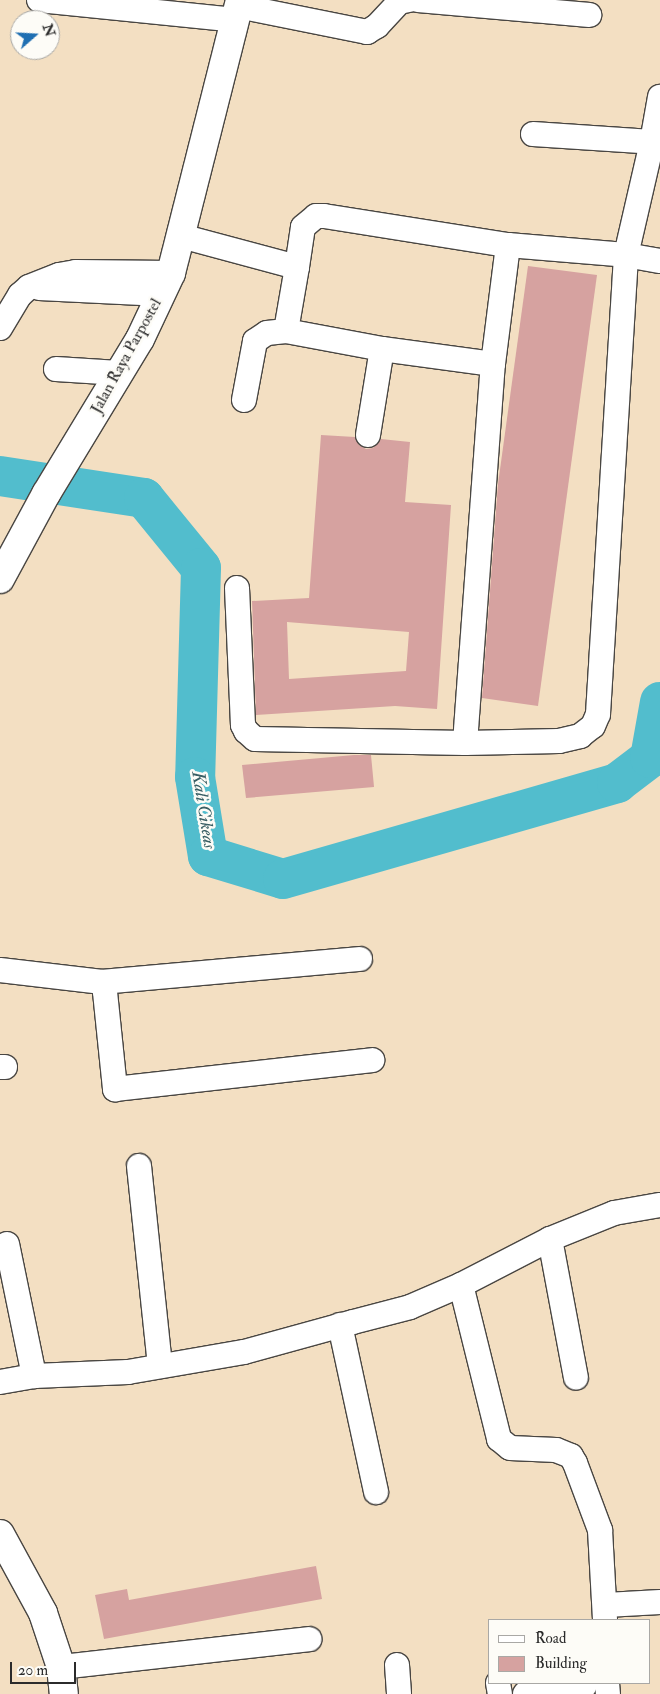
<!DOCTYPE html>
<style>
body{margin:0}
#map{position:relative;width:660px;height:1694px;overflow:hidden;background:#f3dfc2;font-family:"IM FELL Double Pica",serif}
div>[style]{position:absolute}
.river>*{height:40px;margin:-20px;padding:0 20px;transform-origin:20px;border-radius:20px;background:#52bdcd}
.building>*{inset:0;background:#d6a2a0}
.roads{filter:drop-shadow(1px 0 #494642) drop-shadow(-1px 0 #494642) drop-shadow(0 1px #494642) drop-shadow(0 -1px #494642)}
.street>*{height:24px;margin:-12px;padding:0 12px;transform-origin:12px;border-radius:12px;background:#fff}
.secondary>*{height:28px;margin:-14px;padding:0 14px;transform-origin:14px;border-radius:14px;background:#fff}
span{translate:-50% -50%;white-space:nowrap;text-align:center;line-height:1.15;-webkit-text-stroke:5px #fdfcf7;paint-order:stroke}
.street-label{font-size:16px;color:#2b2b2b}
.water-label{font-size:18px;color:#395e64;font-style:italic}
.legend{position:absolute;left:488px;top:1619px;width:162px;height:65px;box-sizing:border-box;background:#fdfcf7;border:1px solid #a9a8a5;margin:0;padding:6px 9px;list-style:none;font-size:15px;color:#2b2b2b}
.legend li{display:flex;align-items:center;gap:10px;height:25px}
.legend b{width:25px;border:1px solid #a9a8a5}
.north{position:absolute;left:10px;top:10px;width:50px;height:50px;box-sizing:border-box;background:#fdfcf7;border:1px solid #a9a8a5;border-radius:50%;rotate:71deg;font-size:14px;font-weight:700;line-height:20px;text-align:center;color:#2b2b2b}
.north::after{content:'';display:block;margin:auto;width:18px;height:22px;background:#1f6fb2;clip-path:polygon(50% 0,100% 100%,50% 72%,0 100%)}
.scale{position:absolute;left:10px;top:1662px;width:66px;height:22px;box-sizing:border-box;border:2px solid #2b2b2b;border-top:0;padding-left:6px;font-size:15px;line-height:18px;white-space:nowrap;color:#2b2b2b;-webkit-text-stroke:4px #fdfcf7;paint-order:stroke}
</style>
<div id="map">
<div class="river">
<i style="left:0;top:476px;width:146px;rotate:8.7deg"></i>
<i style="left:144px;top:498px;width:90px;rotate:50.8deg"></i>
<i style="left:201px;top:568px;width:209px;rotate:91.6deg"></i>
<i style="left:195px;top:777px;width:80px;rotate:80.7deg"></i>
<i style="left:208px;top:856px;width:78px;rotate:17deg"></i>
<i style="left:283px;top:879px;width:348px;rotate:-16deg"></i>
<i style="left:617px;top:783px;width:41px;rotate:-37.1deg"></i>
<i style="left:650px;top:758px;width:57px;rotate:-79.9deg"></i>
</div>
<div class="building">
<i style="clip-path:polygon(528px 266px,597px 275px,538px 706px,482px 698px,498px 484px)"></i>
<i style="clip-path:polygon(evenodd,321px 435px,355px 437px,359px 445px,366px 449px,373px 448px,381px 439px,410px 442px,405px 502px,451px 505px,437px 709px,395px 706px,256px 715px,252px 601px,309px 598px,321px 435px,287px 622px,409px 632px,406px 671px,289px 679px,287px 622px)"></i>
<i style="clip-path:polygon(354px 755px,371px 755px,374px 787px,246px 798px,242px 765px)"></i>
<i style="clip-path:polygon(316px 1566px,322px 1599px,104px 1639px,95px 1595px,127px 1589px,129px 1600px)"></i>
</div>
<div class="roads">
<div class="street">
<i style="left:39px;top:0;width:197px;rotate:5.8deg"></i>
<i style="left:418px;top:0;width:172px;rotate:5deg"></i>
<i style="left:238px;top:6px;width:132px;rotate:11.4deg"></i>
<i style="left:367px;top:32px;width:12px;rotate:-31deg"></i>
<i style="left:377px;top:26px;width:33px;rotate:-47deg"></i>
<i style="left:399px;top:2px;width:10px;rotate:-11deg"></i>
<i style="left:533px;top:134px;width:119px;rotate:3.8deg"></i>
<i style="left:652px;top:142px;width:46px;rotate:-79.9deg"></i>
<i style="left:181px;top:236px;width:120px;rotate:15deg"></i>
<i style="left:297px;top:267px;width:65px;rotate:99.8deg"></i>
<i style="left:286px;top:331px;width:98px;rotate:10.6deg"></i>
<i style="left:382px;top:349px;width:112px;rotate:7.7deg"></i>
<i style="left:297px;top:267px;width:40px;rotate:-81.5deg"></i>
<i style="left:303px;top:227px;width:17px;rotate:-40deg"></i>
<i style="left:316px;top:216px;width:8px"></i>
<i style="left:324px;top:216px;width:186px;rotate:9deg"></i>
<i style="left:508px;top:245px;width:118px;rotate:4.8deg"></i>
<i style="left:626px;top:255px;width:35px;rotate:10deg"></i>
<i style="left:39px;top:288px;width:123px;rotate:2.8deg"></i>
<i style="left:0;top:328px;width:39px;rotate:-59deg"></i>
<i style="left:20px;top:295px;width:12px;rotate:-42deg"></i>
<i style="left:29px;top:287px;width:32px;rotate:-22deg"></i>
<i style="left:59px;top:275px;width:17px;rotate:-10deg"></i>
<i style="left:76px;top:272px;width:95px;rotate:0.6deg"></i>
<i style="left:56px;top:369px;width:63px;rotate:3.6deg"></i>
<i style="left:244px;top:400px;width:60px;rotate:-79.4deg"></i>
<i style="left:255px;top:341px;width:14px;rotate:-34deg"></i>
<i style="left:267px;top:333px;width:19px;rotate:-6deg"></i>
<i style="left:368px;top:435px;width:87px;rotate:-80.8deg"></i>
<i style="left:237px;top:588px;width:137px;rotate:87.5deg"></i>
<i style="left:243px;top:725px;width:7px;rotate:63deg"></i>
<i style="left:246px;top:731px;width:12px;rotate:42deg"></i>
<i style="left:255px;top:739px;width:210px;rotate:1.1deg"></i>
<i style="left:465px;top:743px;width:94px;rotate:-1.2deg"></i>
<i style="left:559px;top:741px;width:22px;rotate:-13deg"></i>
<i style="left:580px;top:736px;width:16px;rotate:-38deg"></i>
<i style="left:593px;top:726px;width:13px;rotate:-67deg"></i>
<i style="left:598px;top:714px;width:460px;rotate:-86.5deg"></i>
<i style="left:626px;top:255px;width:116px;rotate:-77deg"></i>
<i style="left:465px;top:743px;width:380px;rotate:-85.8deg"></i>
<i style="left:493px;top:364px;width:120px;rotate:-82.8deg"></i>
<i style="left:0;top:970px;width:103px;rotate:6.7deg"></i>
<i style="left:102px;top:982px;width:10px;rotate:73deg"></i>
<i style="left:105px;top:992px;width:98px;rotate:84.1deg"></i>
<i style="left:115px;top:1089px;width:259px;rotate:-6.4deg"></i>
<i style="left:102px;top:982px;width:259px;rotate:-5.1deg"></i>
<i style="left:0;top:1067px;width:5px"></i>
<i style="left:139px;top:1166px;width:201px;rotate:84deg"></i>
<i style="left:550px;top:1239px;width:141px;rotate:79.4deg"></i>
<i style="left:7px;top:1244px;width:135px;rotate:78.4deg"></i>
<i style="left:461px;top:1285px;width:159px;rotate:76.1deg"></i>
<i style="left:499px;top:1439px;width:14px;rotate:39deg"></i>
<i style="left:510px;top:1448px;width:46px;rotate:2.5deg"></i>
<i style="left:556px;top:1450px;width:16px;rotate:22deg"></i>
<i style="left:571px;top:1456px;width:8px;rotate:60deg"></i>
<i style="left:575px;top:1463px;width:72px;rotate:69.5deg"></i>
<i style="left:600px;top:1530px;width:90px;rotate:86.8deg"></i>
<i style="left:340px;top:1325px;width:171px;rotate:77.8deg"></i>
<i style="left:0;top:1382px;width:35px;rotate:-10deg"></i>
<i style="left:34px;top:1376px;width:94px;rotate:-2.4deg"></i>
<i style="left:128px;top:1372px;width:118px;rotate:-9.8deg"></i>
<i style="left:244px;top:1352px;width:113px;rotate:-15.4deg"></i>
<i style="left:353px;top:1322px;width:59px;rotate:-14.7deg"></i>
<i style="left:410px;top:1307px;width:56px;rotate:-23.3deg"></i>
<i style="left:461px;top:1285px;width:100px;rotate:-27.3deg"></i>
<i style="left:550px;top:1239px;width:69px;rotate:-22.1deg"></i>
<i style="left:614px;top:1213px;width:47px;rotate:-9.9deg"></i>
<i style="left:606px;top:1605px;width:54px;rotate:-3.2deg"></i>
<i style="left:397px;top:1665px;width:29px;rotate:86deg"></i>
<i style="left:61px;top:1667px;width:250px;rotate:-6.4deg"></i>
<i style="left:498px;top:1683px;width:11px;rotate:80deg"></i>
<i style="left:607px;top:1683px;width:11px;rotate:85deg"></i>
<i style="left:525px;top:1694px;width:60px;rotate:-7.7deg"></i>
</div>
<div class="secondary">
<i style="left:0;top:579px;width:97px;rotate:-61.6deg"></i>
<i style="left:46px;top:494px;width:181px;rotate:-58.8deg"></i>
<i style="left:140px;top:339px;width:73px;rotate:-64.8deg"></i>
<i style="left:171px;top:273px;width:282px;rotate:-75.8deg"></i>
<i style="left:0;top:1534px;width:90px;rotate:61.4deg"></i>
<i style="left:43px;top:1613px;width:57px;rotate:71.6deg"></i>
<i style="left:61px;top:1667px;width:27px;rotate:84deg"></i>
</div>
</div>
<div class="street-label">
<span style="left:126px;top:356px;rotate:-61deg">Jalan Raya Parpostel</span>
</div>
<div class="water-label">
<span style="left:203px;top:810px;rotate:81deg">Kali Cikeas</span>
</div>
<ul class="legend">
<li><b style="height:6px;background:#fff"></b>Road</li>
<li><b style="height:14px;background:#d6a2a0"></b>Building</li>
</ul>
<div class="north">N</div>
<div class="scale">20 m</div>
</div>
